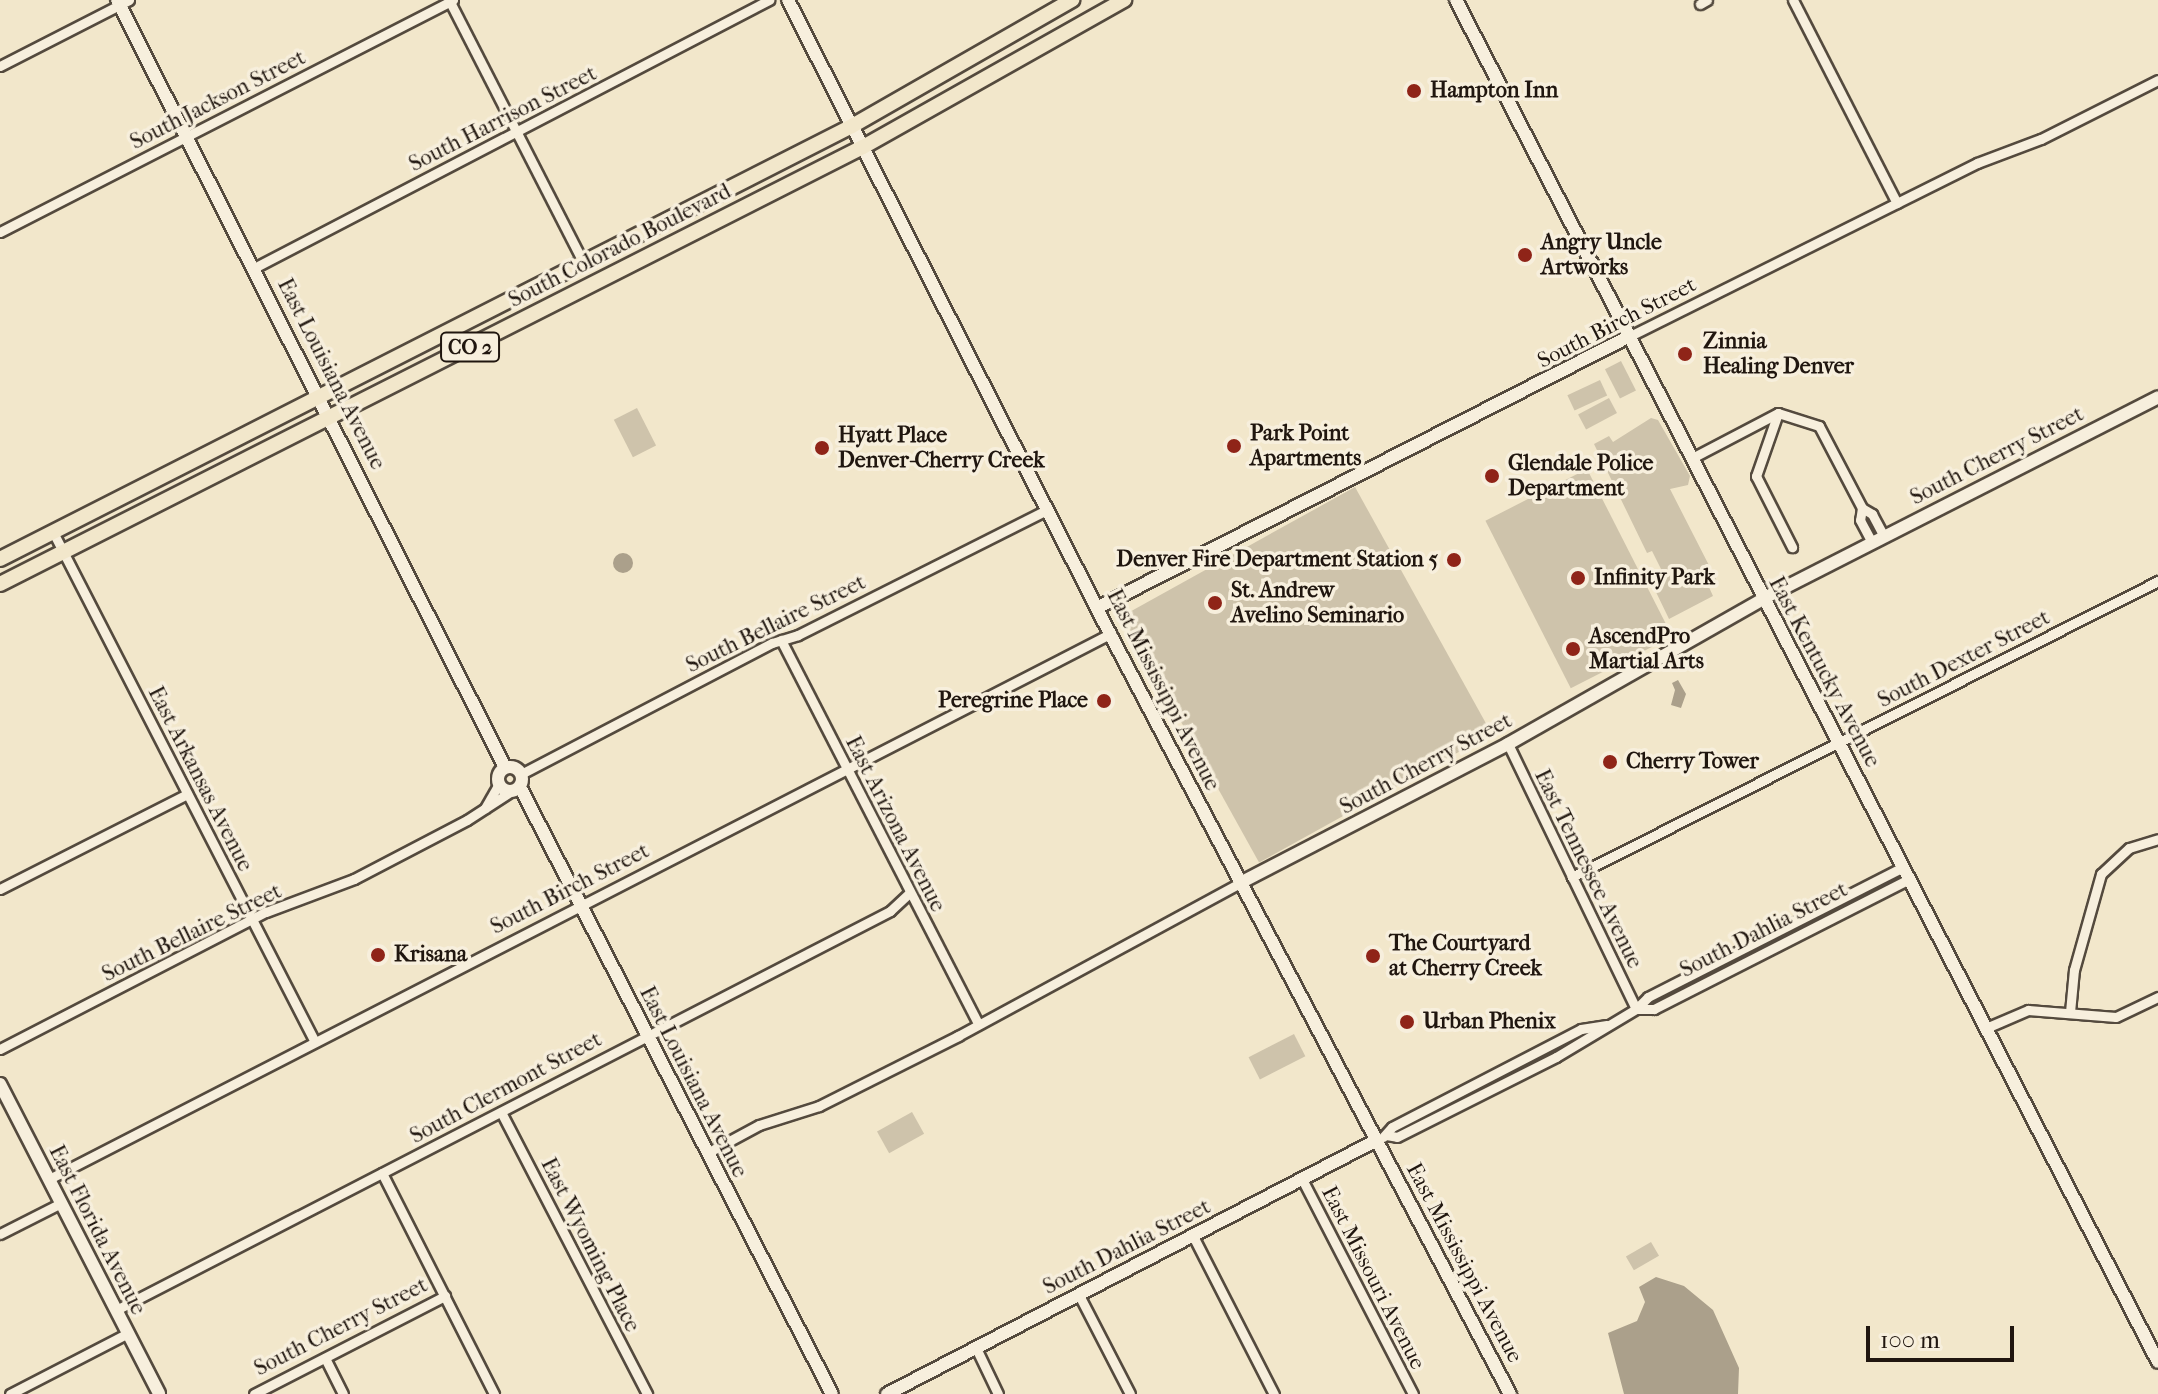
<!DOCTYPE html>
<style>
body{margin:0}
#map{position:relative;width:2158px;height:1394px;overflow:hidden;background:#f2e7cb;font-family:"IM FELL French Canon",serif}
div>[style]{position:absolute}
.green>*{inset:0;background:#cec3ab;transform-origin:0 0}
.water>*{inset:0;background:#aba08b}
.round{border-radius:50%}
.roads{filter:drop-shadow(2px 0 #544a3e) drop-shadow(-2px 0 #544a3e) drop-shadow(0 2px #544a3e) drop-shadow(0 -2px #544a3e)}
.minor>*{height:9px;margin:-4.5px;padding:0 4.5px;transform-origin:4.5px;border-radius:4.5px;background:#f7efdd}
.tertiary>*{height:12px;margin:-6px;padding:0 6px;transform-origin:6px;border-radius:6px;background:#f7efdd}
.tertiary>.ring{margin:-6px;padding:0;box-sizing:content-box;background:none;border:12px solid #f7efdd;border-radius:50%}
.primary>*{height:14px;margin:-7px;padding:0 7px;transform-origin:7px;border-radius:7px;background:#f2e7cb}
.dots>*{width:22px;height:22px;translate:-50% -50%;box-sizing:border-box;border:4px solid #f7efdd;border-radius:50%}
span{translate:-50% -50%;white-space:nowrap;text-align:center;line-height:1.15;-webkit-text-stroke:7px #f7efdd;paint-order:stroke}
.shield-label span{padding:2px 6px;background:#f7efdd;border:2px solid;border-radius:6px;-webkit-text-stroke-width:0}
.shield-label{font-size:20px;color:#20160f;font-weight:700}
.poi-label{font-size:22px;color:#20160f;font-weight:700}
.left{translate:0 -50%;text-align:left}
.right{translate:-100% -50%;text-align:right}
.street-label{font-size:22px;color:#20160f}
.scale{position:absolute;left:1866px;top:1326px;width:148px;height:36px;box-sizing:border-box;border:4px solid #20160f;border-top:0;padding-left:10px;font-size:24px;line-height:28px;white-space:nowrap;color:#20160f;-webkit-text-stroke:6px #f7efdd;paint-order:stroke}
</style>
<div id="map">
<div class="green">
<i style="left:1621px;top:361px;width:33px;height:18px;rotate:63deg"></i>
<i style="left:1600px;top:380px;width:17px;height:36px;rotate:65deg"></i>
<i style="left:1609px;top:398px;width:17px;height:35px;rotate:62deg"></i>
<i style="left:637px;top:408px;width:42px;height:26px;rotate:63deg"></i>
<i style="clip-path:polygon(1651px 418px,1658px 420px,1690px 476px,1688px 485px,1670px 489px,1717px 581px,1708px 585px,1713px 596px,1669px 619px,1655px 590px,1664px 585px,1663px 573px,1652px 551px,1647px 553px,1594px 444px,1609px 436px,1613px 442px)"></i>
<i style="left:1587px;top:469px;width:188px;height:114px;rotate:63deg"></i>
<i style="left:1355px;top:487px;width:282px;height:266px;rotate:61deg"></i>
<i style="left:1294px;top:1034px;width:25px;height:51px;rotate:63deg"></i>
<i style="left:912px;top:1112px;width:25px;height:40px;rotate:61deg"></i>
<i style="left:1651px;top:1242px;width:16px;height:29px;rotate:60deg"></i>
</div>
<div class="water">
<i class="round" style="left:613px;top:553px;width:20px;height:20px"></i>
<i style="clip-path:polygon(1678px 680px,1686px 694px,1681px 708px,1671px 705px,1675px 690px,1672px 683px)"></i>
<i style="clip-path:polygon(1656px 1277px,1684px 1286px,1713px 1310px,1739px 1368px,1738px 1394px,1624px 1394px,1608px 1333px,1637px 1321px,1645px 1302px,1639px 1287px)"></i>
</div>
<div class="roads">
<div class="minor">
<i style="left:449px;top:0;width:294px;rotate:62.9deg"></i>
<i style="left:1793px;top:0;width:228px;rotate:62.9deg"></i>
<i style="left:1700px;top:4px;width:8px;rotate:-30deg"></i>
<i style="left:0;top:66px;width:145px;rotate:-27.1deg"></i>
<i style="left:0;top:232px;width:509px;rotate:-27.12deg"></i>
<i style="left:254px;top:268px;width:581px;rotate:-27.49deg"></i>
<i style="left:1628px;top:337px;width:390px;rotate:-26.5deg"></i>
<i style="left:1977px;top:163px;width:68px;rotate:-20.6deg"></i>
<i style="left:2041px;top:139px;width:131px;rotate:-26.8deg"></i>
<i style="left:1778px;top:413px;width:67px;rotate:109.2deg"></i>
<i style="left:1756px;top:476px;width:80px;rotate:63.1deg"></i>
<i style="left:1692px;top:458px;width:97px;rotate:-27.6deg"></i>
<i style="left:1778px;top:413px;width:43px;rotate:17.6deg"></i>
<i style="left:1819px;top:426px;width:93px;rotate:62.3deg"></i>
<i style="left:1862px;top:508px;width:12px;rotate:31deg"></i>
<i style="left:1872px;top:514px;width:26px;rotate:62deg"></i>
<i style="left:1862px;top:508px;width:12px;rotate:99deg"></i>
<i style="left:1860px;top:520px;width:26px;rotate:62deg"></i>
<i style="left:53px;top:532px;width:573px;rotate:62.81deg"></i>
<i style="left:781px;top:640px;width:432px;rotate:62.8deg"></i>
<i style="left:1508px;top:744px;width:294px;rotate:64.2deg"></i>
<i style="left:521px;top:774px;width:283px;rotate:-27.6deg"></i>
<i style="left:772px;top:643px;width:27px;rotate:-17deg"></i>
<i style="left:798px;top:635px;width:279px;rotate:-26.7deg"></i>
<i style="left:485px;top:808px;width:28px;rotate:-60deg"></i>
<i style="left:1572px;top:877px;width:657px;rotate:-26.8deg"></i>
<i style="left:0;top:889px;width:210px;rotate:-26.9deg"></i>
<i style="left:1636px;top:1009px;width:18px"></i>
<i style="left:1654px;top:1009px;width:286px;rotate:-27deg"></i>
<i style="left:2070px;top:1012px;width:42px;rotate:-84.6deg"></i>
<i style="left:2074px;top:970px;width:100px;rotate:-74.3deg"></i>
<i style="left:2101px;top:874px;width:38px;rotate:-43deg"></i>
<i style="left:2129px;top:848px;width:30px;rotate:-17deg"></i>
<i style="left:1986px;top:1028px;width:46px;rotate:-23.2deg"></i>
<i style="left:2028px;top:1010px;width:88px;rotate:4.5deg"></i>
<i style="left:2116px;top:1017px;width:47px;rotate:-25.5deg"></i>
<i style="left:0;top:1049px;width:299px;rotate:-27.3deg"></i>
<i style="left:266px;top:912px;width:94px;rotate:-20.6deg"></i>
<i style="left:354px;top:879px;width:127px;rotate:-27.6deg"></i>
<i style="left:467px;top:820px;width:51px;rotate:-33.1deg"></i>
<i style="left:501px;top:1112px;width:318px;rotate:62.6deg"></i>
<i style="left:1386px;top:1135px;width:11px;rotate:10deg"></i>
<i style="left:1397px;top:1137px;width:178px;rotate:-26.7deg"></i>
<i style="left:1556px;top:1057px;width:93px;rotate:-31deg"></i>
<i style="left:1636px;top:1009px;width:17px;rotate:-45deg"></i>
<i style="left:1648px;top:997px;width:286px;rotate:-27deg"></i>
<i style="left:1383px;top:1137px;width:13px;rotate:-48deg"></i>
<i style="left:1392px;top:1127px;width:213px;rotate:-27.4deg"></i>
<i style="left:1581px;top:1029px;width:26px;rotate:-9deg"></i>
<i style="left:707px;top:1153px;width:59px;rotate:-28.3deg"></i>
<i style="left:759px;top:1125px;width:63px;rotate:-17.6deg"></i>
<i style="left:819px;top:1106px;width:156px;rotate:-26.7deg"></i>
<i style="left:958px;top:1036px;width:321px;rotate:-28.5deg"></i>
<i style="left:382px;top:1173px;width:248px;rotate:63.1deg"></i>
<i style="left:49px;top:1179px;width:1193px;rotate:-27.19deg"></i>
<i style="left:1302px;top:1179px;width:242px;rotate:62.7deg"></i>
<i style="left:0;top:1234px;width:68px;rotate:-26.9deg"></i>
<i style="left:1193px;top:1236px;width:178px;rotate:62.9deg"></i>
<i style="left:1079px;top:1295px;width:111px;rotate:62.7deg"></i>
<i style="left:116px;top:1310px;width:871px;rotate:-27.27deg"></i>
<i style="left:890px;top:911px;width:26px;rotate:-43deg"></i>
<i style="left:976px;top:1348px;width:51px;rotate:64.4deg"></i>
<i style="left:325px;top:1358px;width:40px;rotate:63.4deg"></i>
<i style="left:10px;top:1394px;width:133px;rotate:-27.3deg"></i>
<i style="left:254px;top:1394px;width:215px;rotate:-27.2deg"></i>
</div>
<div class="tertiary">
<i style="left:117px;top:0;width:860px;rotate:63.17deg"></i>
<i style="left:788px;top:0;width:711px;rotate:63.07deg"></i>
<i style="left:1110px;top:634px;width:859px;rotate:62.24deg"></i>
<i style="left:1456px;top:0;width:1532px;rotate:62.73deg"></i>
<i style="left:1097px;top:608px;width:596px;rotate:-27.04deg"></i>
<i class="ring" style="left:498px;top:767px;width:12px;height:12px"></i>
<i style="left:520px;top:787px;width:682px;rotate:62.8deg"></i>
<i style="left:1240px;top:883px;width:302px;rotate:-27.4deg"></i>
<i style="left:1508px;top:744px;width:306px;rotate:-29.6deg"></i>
<i style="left:1774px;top:593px;width:431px;rotate:-27deg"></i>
<i style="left:0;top:1084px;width:348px;rotate:62.8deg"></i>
<i style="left:887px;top:1394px;width:550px;rotate:-27.4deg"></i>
</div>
<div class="primary">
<i style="left:0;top:559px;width:956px;rotate:-26.94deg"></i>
<i style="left:852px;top:126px;width:254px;rotate:-29.8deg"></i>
<i style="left:0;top:584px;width:967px;rotate:-26.86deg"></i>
<i style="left:863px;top:147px;width:300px;rotate:-29.4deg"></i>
</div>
</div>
<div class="dots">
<i style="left:1414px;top:91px;background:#8f2418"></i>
<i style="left:1525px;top:255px;background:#8f2418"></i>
<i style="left:1685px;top:354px;background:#8f2418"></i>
<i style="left:1234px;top:446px;background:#8f2418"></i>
<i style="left:822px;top:448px;background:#8f2418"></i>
<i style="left:1492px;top:476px;background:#8f2418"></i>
<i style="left:1454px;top:560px;background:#8f2418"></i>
<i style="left:1578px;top:578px;background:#8f2418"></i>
<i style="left:1215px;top:603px;background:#8f2418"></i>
<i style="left:1573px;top:649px;background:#8f2418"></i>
<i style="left:1104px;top:701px;background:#8f2418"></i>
<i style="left:1610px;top:762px;background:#8f2418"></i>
<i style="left:378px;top:955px;background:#8f2418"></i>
<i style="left:1373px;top:956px;background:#8f2418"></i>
<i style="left:1407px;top:1022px;background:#8f2418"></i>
</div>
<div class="shield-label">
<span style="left:470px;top:347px">CO 2</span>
</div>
<div class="poi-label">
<span class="left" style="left:1430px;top:91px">Hampton Inn</span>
<span class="left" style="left:1541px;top:255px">Angry Uncle<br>Artworks</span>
<span class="left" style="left:1703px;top:354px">Zinnia<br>Healing Denver</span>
<span class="left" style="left:1250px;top:446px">Park Point<br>Apartments</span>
<span class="left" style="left:838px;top:448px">Hyatt Place<br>Denver-Cherry Creek</span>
<span class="left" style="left:1508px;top:476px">Glendale Police<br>Department</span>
<span class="right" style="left:1438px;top:560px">Denver Fire Department Station 5</span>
<span class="left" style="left:1594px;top:578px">Infinity Park</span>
<span class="left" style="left:1231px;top:603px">St. Andrew<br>Avelino Seminario</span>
<span class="left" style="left:1589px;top:649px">AscendPro<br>Martial Arts</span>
<span class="right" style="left:1088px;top:701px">Peregrine Place</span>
<span class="left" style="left:1626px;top:762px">Cherry Tower</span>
<span class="left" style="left:1389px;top:956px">The Courtyard<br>at Cherry Creek</span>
<span class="left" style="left:394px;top:955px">Krisana</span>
<span class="left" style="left:1423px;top:1022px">Urban Phenix</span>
</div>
<div class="street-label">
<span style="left:218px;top:100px;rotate:-27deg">South Jackson Street</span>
<span style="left:503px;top:119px;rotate:-27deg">South Harrison Street</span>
<span style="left:620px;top:246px;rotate:-27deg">South Colorado Boulevard</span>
<span style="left:1617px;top:323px;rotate:-27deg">South Birch Street</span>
<span style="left:331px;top:374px;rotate:63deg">East Louisiana Avenue</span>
<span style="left:1997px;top:456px;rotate:-27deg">South Cherry Street</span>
<span style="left:776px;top:624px;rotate:-26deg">South Bellaire Street</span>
<span style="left:1964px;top:659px;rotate:-27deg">South Dexter Street</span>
<span style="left:1824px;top:672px;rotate:62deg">East Kentucky Avenue</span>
<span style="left:1163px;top:690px;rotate:63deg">East Mississippi Avenue</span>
<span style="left:1426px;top:764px;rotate:-28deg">South Cherry Street</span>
<span style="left:200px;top:779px;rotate:63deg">East Arkansas Avenue</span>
<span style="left:895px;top:824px;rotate:63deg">East Arizona Avenue</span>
<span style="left:1588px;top:869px;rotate:64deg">East Tennessee Avenue</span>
<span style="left:570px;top:889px;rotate:-27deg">South Birch Street</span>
<span style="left:1764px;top:930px;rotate:-27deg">South Dahlia Street</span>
<span style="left:192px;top:933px;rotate:-26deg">South Bellaire Street</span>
<span style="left:693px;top:1082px;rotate:63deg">East Louisiana Avenue</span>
<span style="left:506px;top:1088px;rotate:-28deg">South Clermont Street</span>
<span style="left:97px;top:1230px;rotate:63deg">East Florida Avenue</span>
<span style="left:590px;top:1245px;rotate:63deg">East Wyoming Place</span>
<span style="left:1127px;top:1247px;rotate:-27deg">South Dahlia Street</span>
<span style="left:1464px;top:1263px;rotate:62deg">East Mississippi Avenue</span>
<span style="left:1373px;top:1278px;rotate:63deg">East Missouri Avenue</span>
<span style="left:341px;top:1327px;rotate:-27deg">South Cherry Street</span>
</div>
<div class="scale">100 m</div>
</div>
